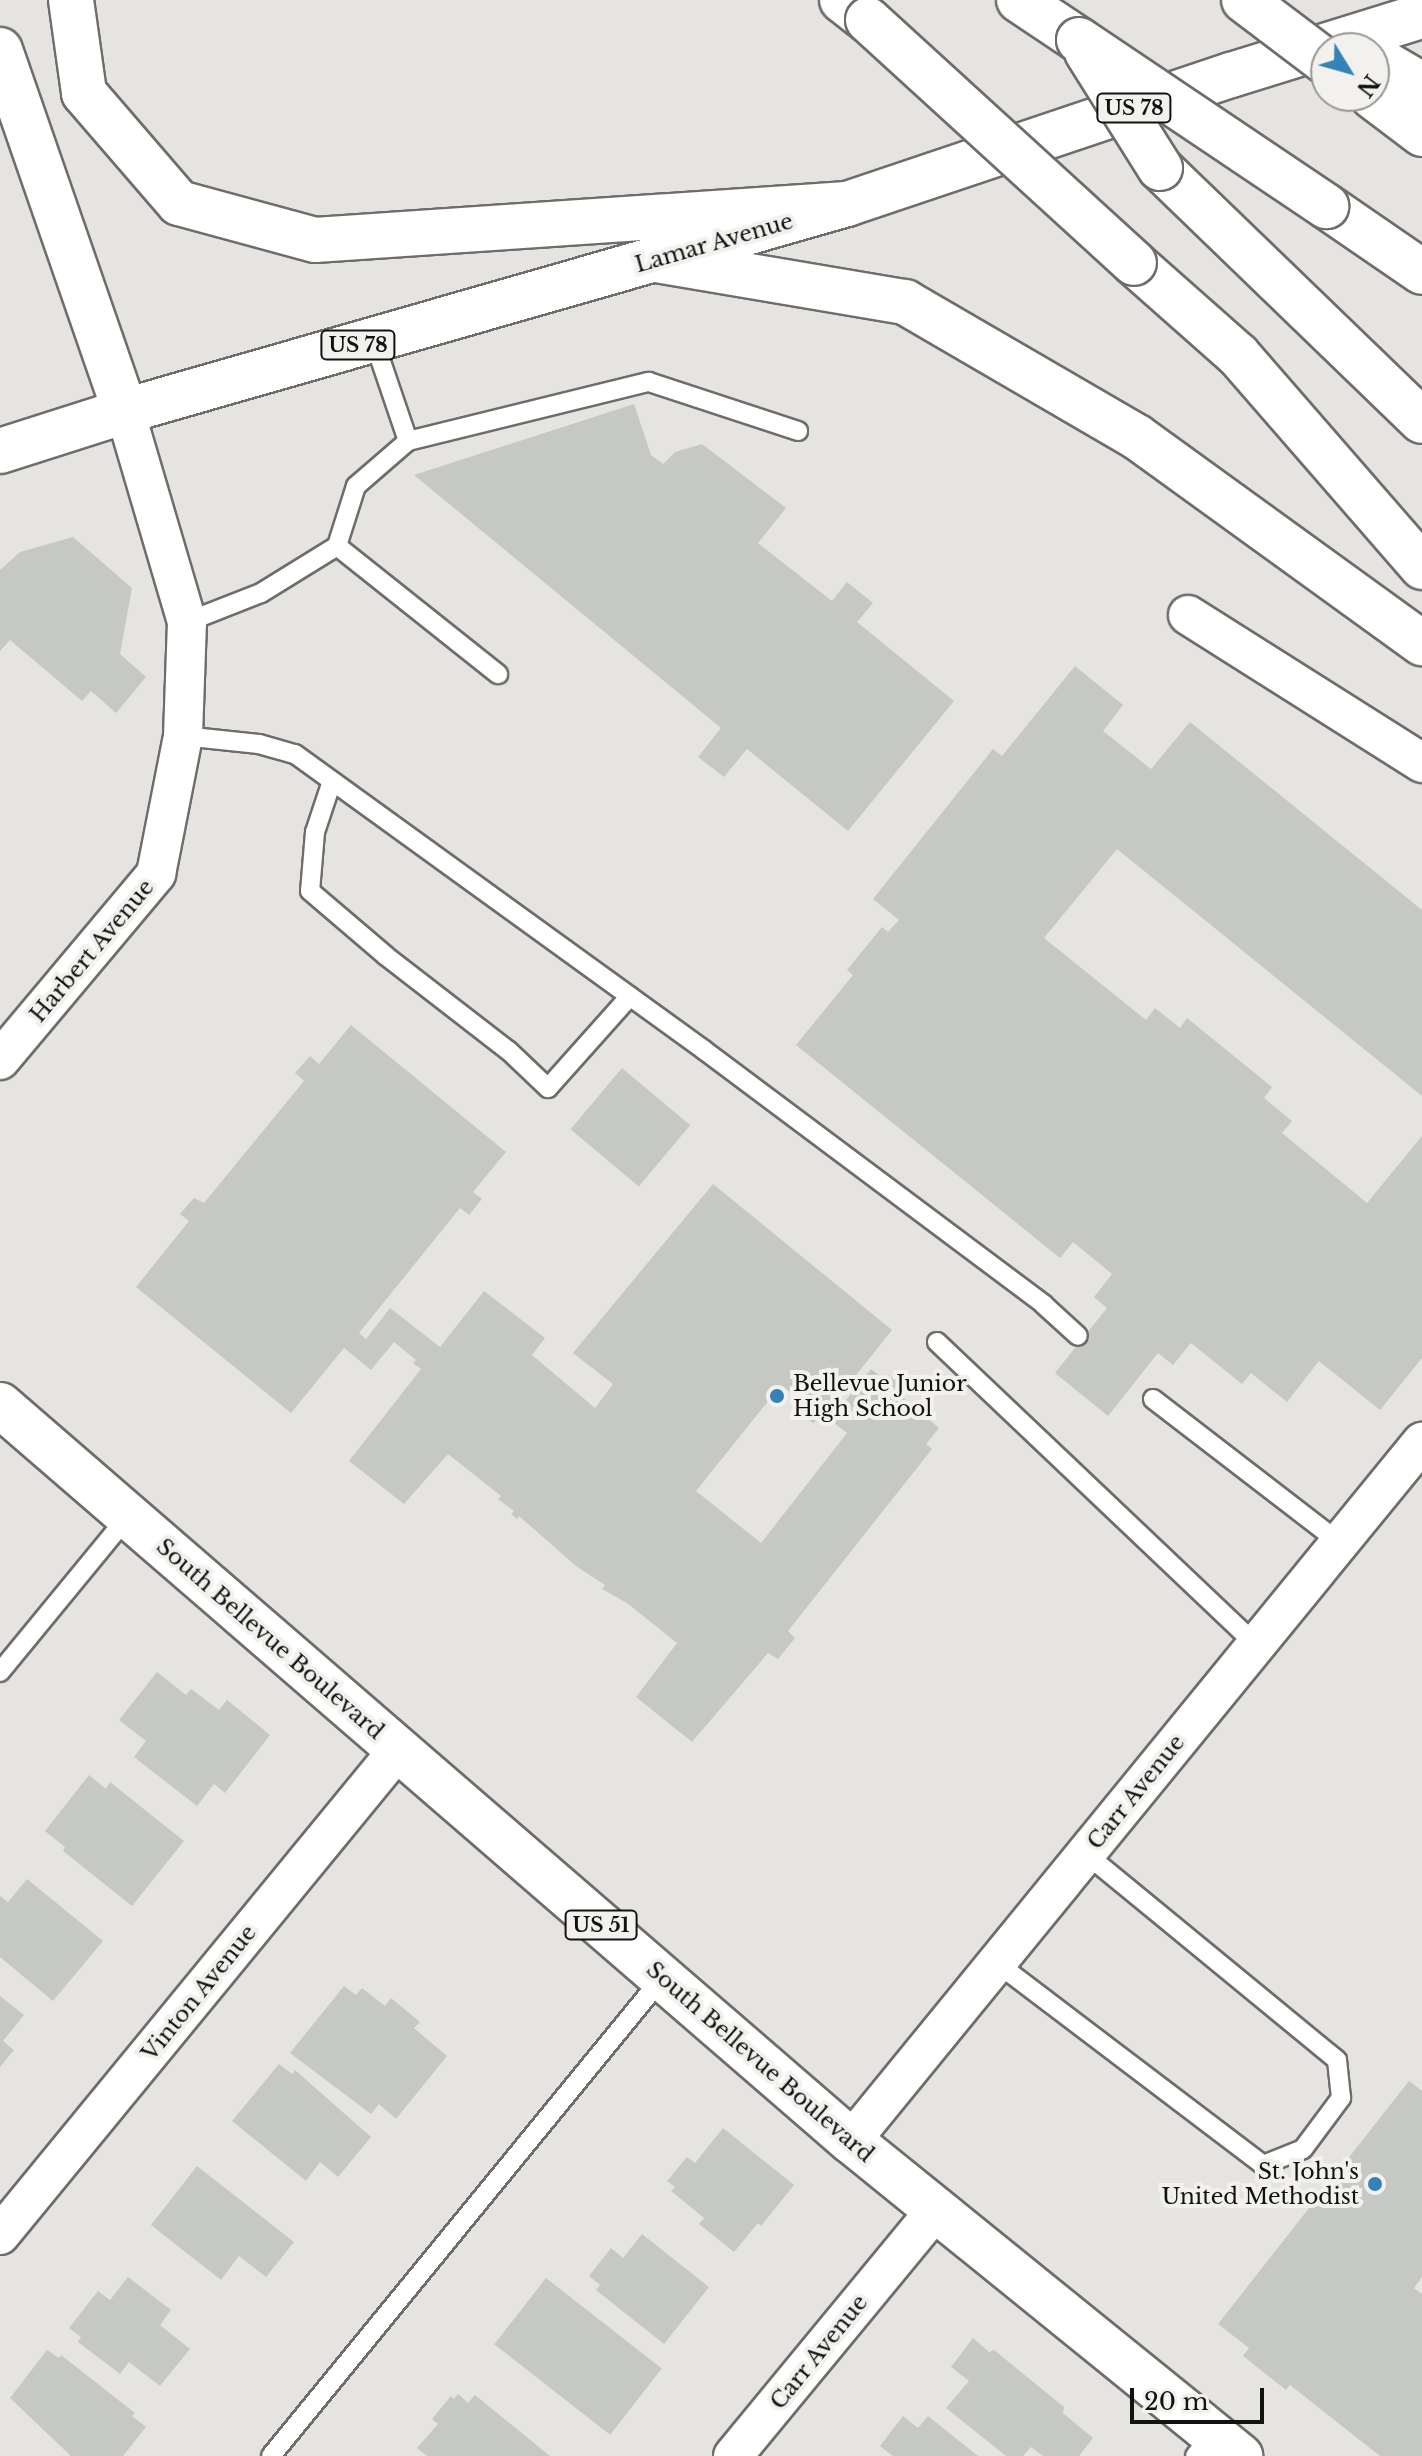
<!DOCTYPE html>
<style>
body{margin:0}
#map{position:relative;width:1422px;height:2456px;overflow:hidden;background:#e5e4e1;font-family:"Libre Baskerville",serif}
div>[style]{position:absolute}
.building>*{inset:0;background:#c6c8c4;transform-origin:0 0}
.roads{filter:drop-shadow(2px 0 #6e6d6a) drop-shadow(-2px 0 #6e6d6a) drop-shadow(0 2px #6e6d6a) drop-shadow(0 -2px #6e6d6a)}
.service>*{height:18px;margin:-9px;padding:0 9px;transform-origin:9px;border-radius:9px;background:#fff}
.minor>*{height:38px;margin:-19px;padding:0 19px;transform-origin:19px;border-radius:19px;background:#fff}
.primary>*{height:44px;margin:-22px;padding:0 22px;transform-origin:22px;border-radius:22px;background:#fff}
.motorway>*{height:44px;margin:-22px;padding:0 22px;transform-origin:22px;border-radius:22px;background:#fff}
.bridges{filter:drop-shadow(2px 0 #6e6d6a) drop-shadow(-2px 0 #6e6d6a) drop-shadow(0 2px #6e6d6a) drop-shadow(0 -2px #6e6d6a)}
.motorway-bridge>*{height:44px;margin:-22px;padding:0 22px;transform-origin:22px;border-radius:22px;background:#fff}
.dots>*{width:22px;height:22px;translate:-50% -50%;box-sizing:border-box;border:4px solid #f2f1ee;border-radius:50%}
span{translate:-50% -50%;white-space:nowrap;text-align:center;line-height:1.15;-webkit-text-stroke:8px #f2f1ee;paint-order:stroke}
.shield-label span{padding:2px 6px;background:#f2f1ee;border:2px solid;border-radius:6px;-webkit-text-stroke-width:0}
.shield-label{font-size:20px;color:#121211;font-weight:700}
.street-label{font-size:22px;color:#121211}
.poi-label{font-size:22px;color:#121211}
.left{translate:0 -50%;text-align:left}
.right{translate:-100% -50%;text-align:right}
.north{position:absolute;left:1310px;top:32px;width:80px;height:80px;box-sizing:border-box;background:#f2f1ee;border:2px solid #989896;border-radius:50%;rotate:127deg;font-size:22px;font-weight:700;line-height:32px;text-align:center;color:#121211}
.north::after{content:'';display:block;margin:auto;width:28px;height:36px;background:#3681b5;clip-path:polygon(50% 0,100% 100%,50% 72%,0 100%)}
.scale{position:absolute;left:1130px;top:2388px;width:134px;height:36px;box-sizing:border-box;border:4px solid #121211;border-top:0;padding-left:10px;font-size:24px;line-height:28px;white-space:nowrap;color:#121211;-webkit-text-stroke:6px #f2f1ee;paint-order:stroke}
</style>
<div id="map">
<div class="building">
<i style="clip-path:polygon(634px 404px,651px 455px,663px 464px,675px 452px,702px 444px,786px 508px,758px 543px,832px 601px,847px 582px,873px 603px,857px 622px,954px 701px,848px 831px,747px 749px,724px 777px,698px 757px,721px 728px,414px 475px)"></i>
<i style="clip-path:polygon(73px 537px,132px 588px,120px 654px,146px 677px,116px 713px,91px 691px,82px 701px,10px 640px,0 651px,0 570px,20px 552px)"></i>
<i style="clip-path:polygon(1075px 666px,1123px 705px,1103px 731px,1151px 769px,1190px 722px,1422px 910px,1422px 1096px,1117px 849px,1044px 938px,1146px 1020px,1155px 1008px,1180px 1028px,1187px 1018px,1272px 1087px,1264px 1098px,1292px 1121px,1282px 1133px,1367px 1203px,1422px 1136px,1422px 1358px,1380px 1410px,1319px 1361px,1287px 1402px,1251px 1373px,1242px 1384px,1191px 1343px,1173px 1365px,1158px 1353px,1108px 1416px,1055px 1373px,1107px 1308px,1094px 1297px,1112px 1274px,1073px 1242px,1060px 1258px,796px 1045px,853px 975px,847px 970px,882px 927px,888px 932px,899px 920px,873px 899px,993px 749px,1002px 756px)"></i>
<i style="clip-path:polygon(evenodd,351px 1025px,506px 1152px,473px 1192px,482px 1199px,469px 1215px,460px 1208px,359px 1333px,366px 1339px,390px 1308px,440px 1347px,484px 1291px,545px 1338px,532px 1355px,595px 1408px,613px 1384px,573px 1353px,713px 1184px,892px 1330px,837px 1399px,843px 1404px,871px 1369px,885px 1380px,888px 1375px,899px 1383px,894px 1390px,939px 1428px,926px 1444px,932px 1449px,788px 1631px,795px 1638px,778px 1659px,768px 1653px,692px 1742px,636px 1697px,677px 1643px,627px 1603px,602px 1589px,605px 1585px,576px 1566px,519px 1516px,517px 1519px,511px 1514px,514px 1511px,498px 1499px,501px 1496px,448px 1454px,404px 1504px,349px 1461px,421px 1369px,413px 1363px,416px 1360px,394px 1342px,371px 1370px,344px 1348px,291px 1413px,136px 1287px,189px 1221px,180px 1214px,194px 1198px,204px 1203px,304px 1081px,295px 1073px,310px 1056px,319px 1064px,351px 1025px,781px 1385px,806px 1405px,800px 1413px,813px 1423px,823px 1414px,847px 1433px,761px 1543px,696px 1491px,781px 1385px)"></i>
<i style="left:622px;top:1068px;width:89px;height:80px;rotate:40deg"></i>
<i style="clip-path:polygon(157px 1672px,186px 1695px,191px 1689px,219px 1710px,227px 1700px,270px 1735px,225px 1793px,214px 1784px,197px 1806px,134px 1757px,146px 1741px,119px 1720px)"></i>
<i style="clip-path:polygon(89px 1775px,106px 1789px,110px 1782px,184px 1841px,132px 1906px,63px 1851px,65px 1847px,45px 1831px)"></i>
<i style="clip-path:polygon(27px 1879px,103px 1941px,53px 2001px,0 1957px,0 1896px,8px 1902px)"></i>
<i style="clip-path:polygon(344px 1986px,356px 1995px,362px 1988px,385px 2006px,391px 1998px,420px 2022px,414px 2028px,447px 2056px,396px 2119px,379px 2104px,371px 2114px,290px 2053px)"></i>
<i style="clip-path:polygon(0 1996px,24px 2015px,3px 2041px,14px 2050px,0 2067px)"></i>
<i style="clip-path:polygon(279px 2064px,292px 2074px,295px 2070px,371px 2137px,338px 2177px,320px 2162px,306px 2181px,232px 2121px)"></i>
<i style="clip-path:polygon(1409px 2081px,1422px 2091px,1422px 2277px,1414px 2288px,1422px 2294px,1422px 2456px,1380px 2456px,1290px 2385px,1286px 2390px,1243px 2356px,1249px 2348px,1218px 2324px)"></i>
<i style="clip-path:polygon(723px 2128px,794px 2185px,761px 2226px,758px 2223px,734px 2252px,699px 2224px,704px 2218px,671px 2191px,675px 2187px,667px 2181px,687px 2157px,695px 2163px)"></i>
<i style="clip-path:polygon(197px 2166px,294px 2242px,266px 2277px,239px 2256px,221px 2280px,151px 2225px)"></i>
<i style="clip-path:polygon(642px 2234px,709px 2287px,664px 2344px,596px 2290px,600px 2285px,589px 2276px,611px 2248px,623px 2258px)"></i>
<i style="clip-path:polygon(128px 2277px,171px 2310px,160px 2325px,190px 2349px,160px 2386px,129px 2362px,120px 2374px,78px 2342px,81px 2337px,69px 2328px,98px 2291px,110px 2300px)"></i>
<i style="left:546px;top:2278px;width:147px;height:84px;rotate:38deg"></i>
<i style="clip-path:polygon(973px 2338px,989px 2352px,994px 2350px,1064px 2407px,1063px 2413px,1093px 2438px,1079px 2456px,1043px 2456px,1031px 2447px,1023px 2456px,1006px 2456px,946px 2408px,969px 2381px,951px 2367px)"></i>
<i style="clip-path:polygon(47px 2350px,59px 2358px,61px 2355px,135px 2413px,132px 2416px,146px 2427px,123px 2456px,71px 2456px,10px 2398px)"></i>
<i style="clip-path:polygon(458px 2394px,468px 2403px,475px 2395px,550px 2456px,427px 2456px,417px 2448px,438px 2424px,432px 2419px,451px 2396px,454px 2399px)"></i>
<i style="clip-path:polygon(903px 2416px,918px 2428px,928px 2416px,978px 2456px,893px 2456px,880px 2446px)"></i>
</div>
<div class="roads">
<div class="service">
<i style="left:374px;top:341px;width:106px;rotate:71.2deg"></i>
<i style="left:408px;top:441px;width:69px;rotate:139.1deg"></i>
<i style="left:356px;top:486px;width:63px;rotate:107.6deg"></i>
<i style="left:337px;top:546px;width:206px;rotate:38.5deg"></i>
<i style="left:408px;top:441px;width:248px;rotate:-13.8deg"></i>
<i style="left:649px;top:382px;width:157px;rotate:18.2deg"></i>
<i style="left:187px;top:622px;width:79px;rotate:-21.4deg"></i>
<i style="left:261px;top:593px;width:89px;rotate:-31.7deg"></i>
<i style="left:183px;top:736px;width:76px;rotate:6deg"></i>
<i style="left:259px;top:744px;width:37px;rotate:16deg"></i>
<i style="left:295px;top:754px;width:505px;rotate:35.89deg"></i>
<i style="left:704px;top:1050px;width:424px;rotate:36.8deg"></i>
<i style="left:1043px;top:1304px;width:47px;rotate:42.4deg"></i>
<i style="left:332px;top:781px;width:54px;rotate:108.4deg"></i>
<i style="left:315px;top:832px;width:59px;rotate:94.8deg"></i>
<i style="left:310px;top:891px;width:100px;rotate:40.5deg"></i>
<i style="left:386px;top:956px;width:155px;rotate:37.7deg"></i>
<i style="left:509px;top:1051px;width:54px;rotate:43.5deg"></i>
<i style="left:548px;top:1088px;width:123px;rotate:-48.3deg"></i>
<i style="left:937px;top:1342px;width:440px;rotate:43.5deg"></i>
<i style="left:1153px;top:1399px;width:236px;rotate:37.6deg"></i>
<i style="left:0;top:1672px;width:202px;rotate:-50.6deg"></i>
<i style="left:997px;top:1963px;width:334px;rotate:37.2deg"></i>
<i style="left:1263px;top:2165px;width:43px;rotate:-21.8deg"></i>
<i style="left:1303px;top:2149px;width:64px;rotate:-53.3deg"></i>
<i style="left:1341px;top:2098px;width:38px;rotate:-96deg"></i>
<i style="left:1337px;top:2060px;width:325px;rotate:-140.6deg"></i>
<i style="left:271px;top:2456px;width:618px;rotate:-50.72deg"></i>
<i style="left:1195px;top:2456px;width:28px;rotate:-52deg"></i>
</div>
<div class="minor">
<i style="left:1188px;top:615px;width:277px;rotate:32.3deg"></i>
<i style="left:0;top:1060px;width:243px;rotate:-50deg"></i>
<i style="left:156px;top:874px;width:141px;rotate:-78.9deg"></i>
<i style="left:183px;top:736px;width:114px;rotate:-88deg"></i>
<i style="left:187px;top:622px;width:220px;rotate:-106.4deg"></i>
<i style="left:851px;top:2141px;width:903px;rotate:-50.76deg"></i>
<i style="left:0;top:2235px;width:627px;rotate:-50.63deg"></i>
<i style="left:733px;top:2456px;width:318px;rotate:-50.5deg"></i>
</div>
<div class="primary">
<i style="left:0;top:451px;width:131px;rotate:-17.7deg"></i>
<i style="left:125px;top:411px;width:751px;rotate:-16deg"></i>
<i style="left:847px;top:204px;width:405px;rotate:-18.6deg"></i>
<i style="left:1231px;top:75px;width:200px;rotate:-17.2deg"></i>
<i style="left:0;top:1405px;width:1125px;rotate:40.86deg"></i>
<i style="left:851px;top:2141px;width:501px;rotate:39deg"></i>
</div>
<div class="motorway">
<i style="left:71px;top:0;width:94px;rotate:82deg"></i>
<i style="left:84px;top:93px;width:145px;rotate:49.2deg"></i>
<i style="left:179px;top:203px;width:141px;rotate:15.2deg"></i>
<i style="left:315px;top:240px;width:533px;rotate:-3.87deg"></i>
<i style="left:842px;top:0;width:33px;rotate:38deg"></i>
<i style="left:1019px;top:0;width:72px;rotate:33.7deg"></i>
<i style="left:0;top:50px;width:382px;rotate:70.9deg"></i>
<i style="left:1374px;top:57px;width:56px;rotate:30.3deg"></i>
<i style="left:1372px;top:96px;width:63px;rotate:37.2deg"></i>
<i style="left:1160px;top:168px;width:364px;rotate:44deg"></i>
<i style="left:1326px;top:206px;width:116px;rotate:34.5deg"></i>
<i style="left:656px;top:260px;width:253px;rotate:9.6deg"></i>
<i style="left:905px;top:302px;width:268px;rotate:30.2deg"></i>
<i style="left:1137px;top:437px;width:352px;rotate:35.9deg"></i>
<i style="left:1134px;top:263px;width:139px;rotate:41.5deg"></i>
<i style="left:1238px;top:355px;width:281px;rotate:49deg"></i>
</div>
</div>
<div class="bridges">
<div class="motorway-bridge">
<i style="left:1244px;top:0;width:103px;rotate:37.1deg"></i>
<i style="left:868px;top:20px;width:360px;rotate:42.4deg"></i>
<i style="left:1079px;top:40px;width:298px;rotate:33.9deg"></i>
<i style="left:1087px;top:52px;width:137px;rotate:57.8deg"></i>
</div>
</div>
<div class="dots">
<i style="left:777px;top:1396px;background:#3681b5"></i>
<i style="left:1375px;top:2184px;background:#3681b5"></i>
</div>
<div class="shield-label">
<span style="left:1134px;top:108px">US 78</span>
<span style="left:358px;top:345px">US 78</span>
<span style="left:601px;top:1925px">US 51</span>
</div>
<div class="street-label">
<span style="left:714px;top:243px;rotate:-16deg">Lamar Avenue</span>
<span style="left:92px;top:951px;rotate:-50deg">Harbert Avenue</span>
<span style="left:270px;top:1639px;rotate:41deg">South Bellevue Boulevard</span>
<span style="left:1136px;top:1792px;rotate:-51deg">Carr Avenue</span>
<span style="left:199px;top:1993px;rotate:-51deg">Vinton Avenue</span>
<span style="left:760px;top:2062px;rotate:41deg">South Bellevue Boulevard</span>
<span style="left:819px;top:2352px;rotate:-51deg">Carr Avenue</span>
</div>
<div class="poi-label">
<span class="left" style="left:793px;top:1396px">Bellevue Junior<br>High School</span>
<span class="right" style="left:1359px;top:2184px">St. John's<br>United Methodist</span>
</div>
<div class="north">N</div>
<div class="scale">20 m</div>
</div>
